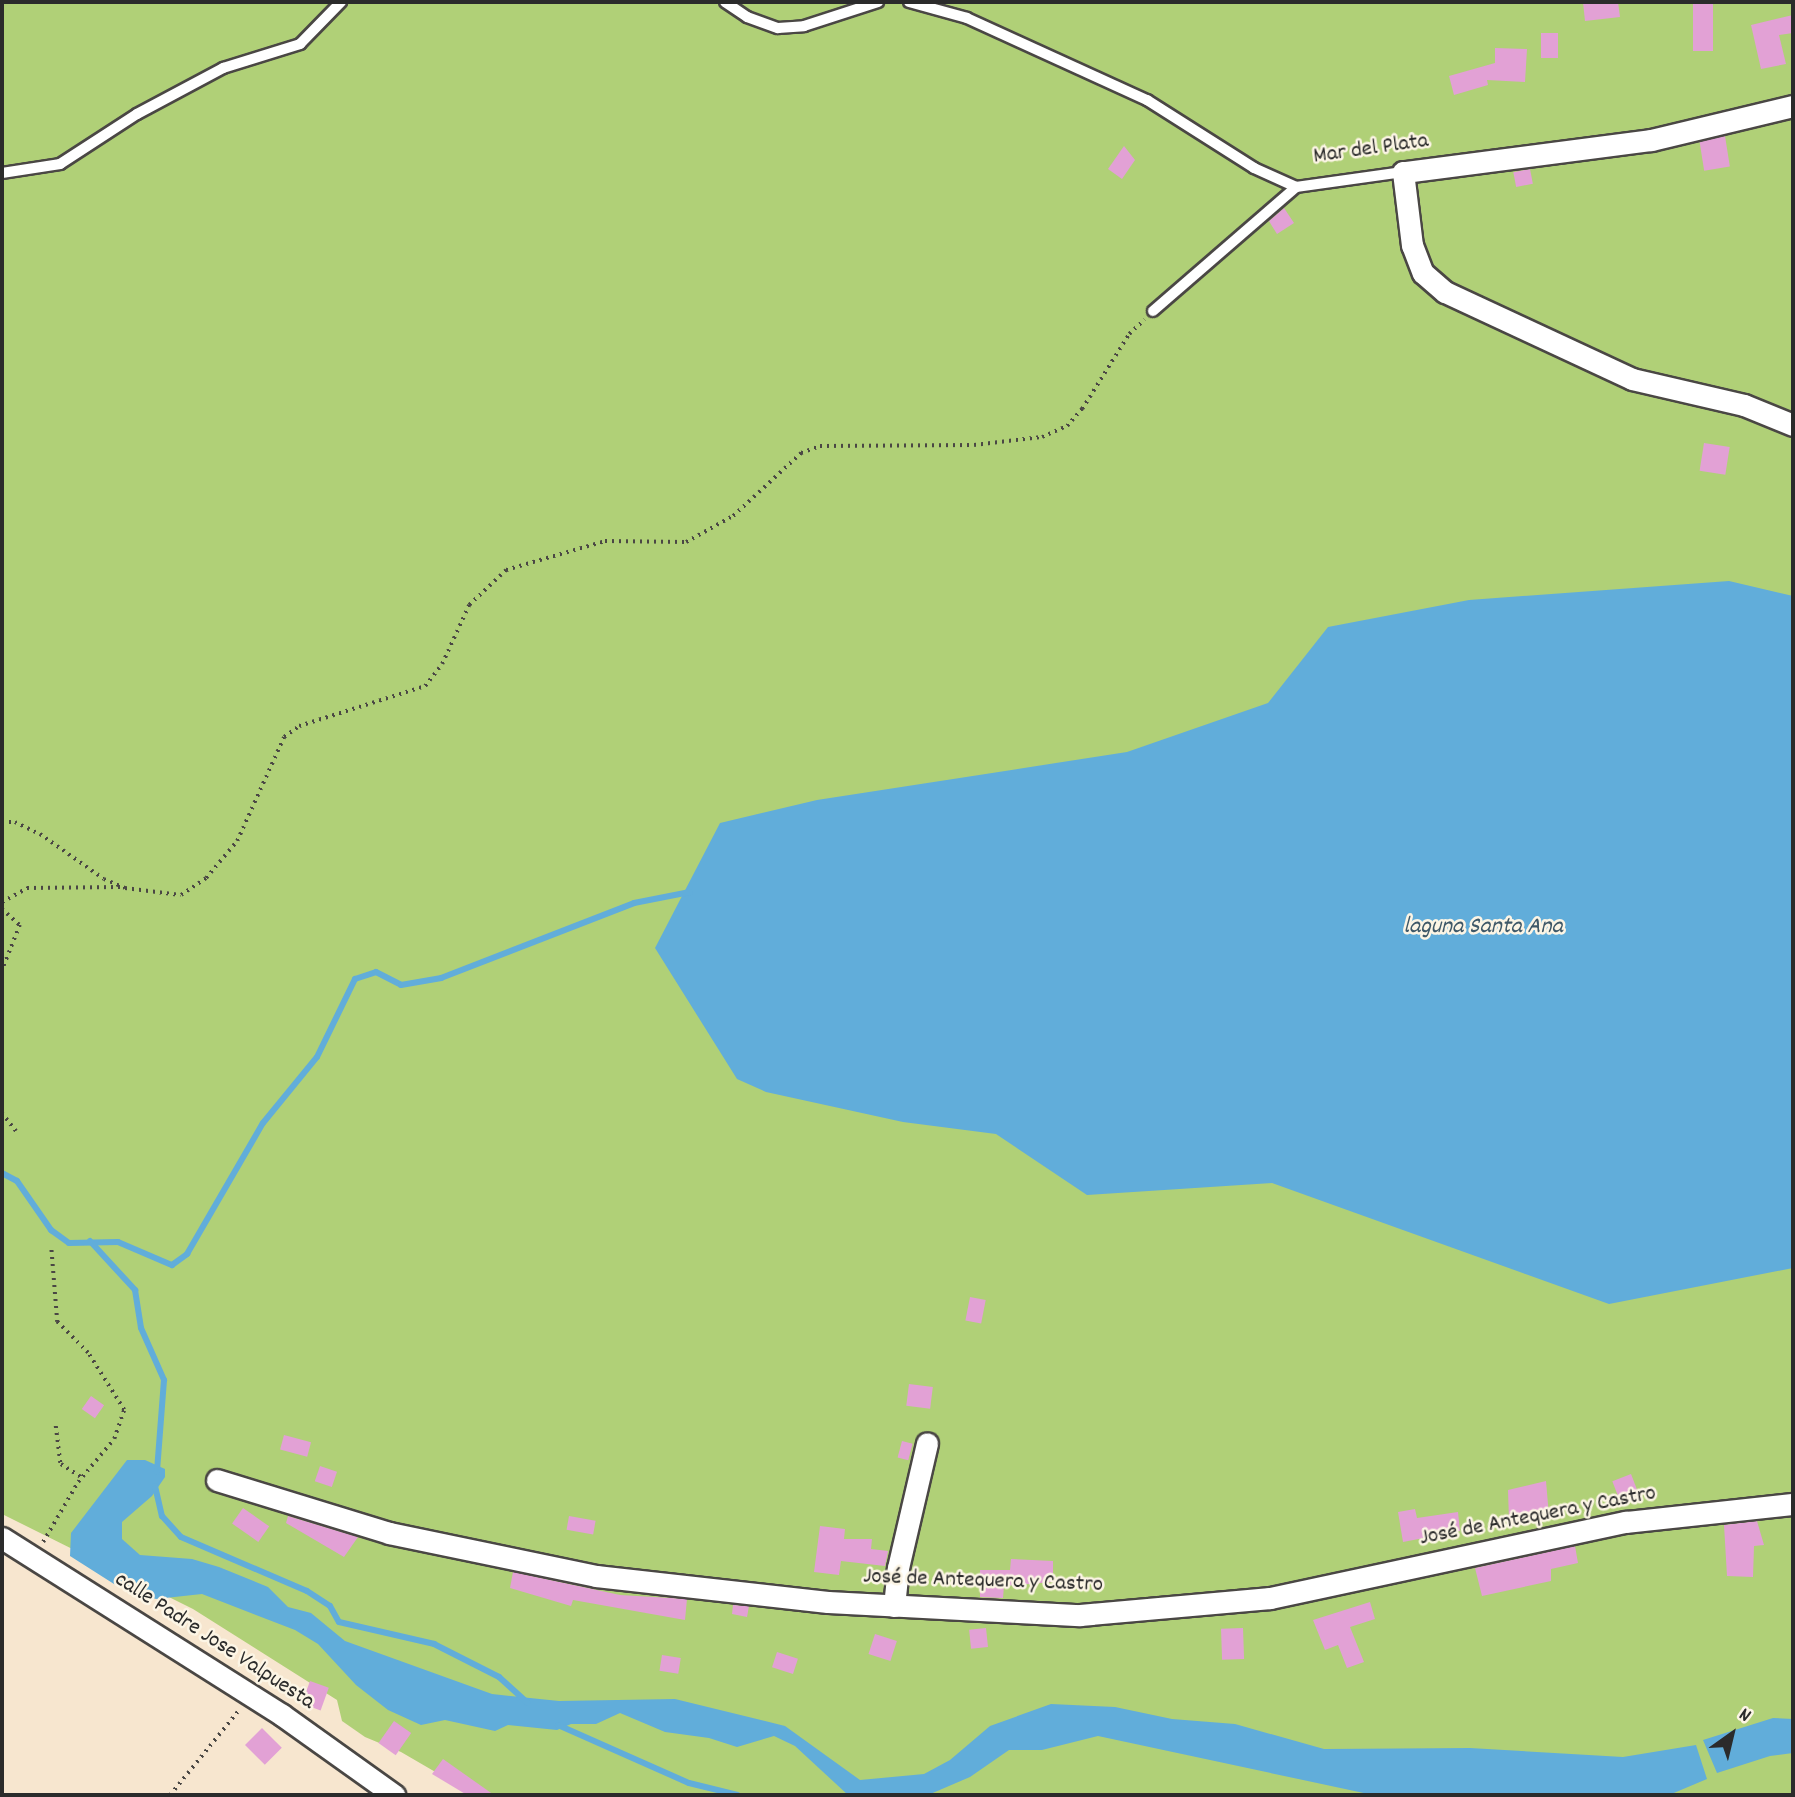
<!DOCTYPE html>
<meta charset="utf-8">
<style>
body{margin:0}
#map{position:relative;width:1795px;height:1797px;overflow:hidden;background:#f7e6cf;font-family:Dekko,sans-serif}
div>[style]{position:absolute}
.green>*{inset:0;background:#b0d077}
.water>*{inset:0;background:#61adda}
.stream>*{height:6px;margin:-3px;padding:0 3px;transform-origin:3px;border-radius:3px;background:#61adda}
.building>*{inset:0;background:#e2a1d5;transform-origin:0 0}
.path>*{height:3.5px;margin-top:-1.75px;transform-origin:0;background:repeating-linear-gradient(90deg,#4a4744 0 2px,transparent 0 7px)}
.roads{filter:drop-shadow(2px 0 #4a4744) drop-shadow(-2px 0 #4a4744) drop-shadow(0 2px #4a4744) drop-shadow(0 -2px #4a4744)}
.service>*{height:10px;margin:-5px;padding:0 5px;transform-origin:5px;border-radius:5px;background:#fff}
.minor>*{height:21px;margin:-10.5px;padding:0 10.5px;transform-origin:10.5px;border-radius:10.5px;background:#fff}
span{translate:-50% -50%;white-space:nowrap;text-align:center;line-height:1.15;-webkit-text-stroke:5px #fcf5e5;paint-order:stroke}
.street-label{font-size:23px;color:#2b2b2b}
.water-label{font-size:24px;color:#3e5868;font-style:italic}
.frame{position:absolute;inset:0;border:4px solid #2b2b2b;pointer-events:none}
.north{position:absolute;left:1697px;top:1699px;width:70px;height:70px;-webkit-text-stroke:5px #fcf5e5;paint-order:stroke;rotate:34deg;font-size:19px;font-weight:700;line-height:28px;text-align:center;color:#2b2b2b}
.north::after{content:'';display:block;margin:auto;width:24px;height:32px;background:#2b2b2b;clip-path:polygon(50% 0,100% 100%,50% 72%,0 100%)}
</style>
<div id="map">
<div class="green">
<i style="clip-path:polygon(2px 2px,1793px 2px,1793px 1795px,475px 1795px,401px 1752px,365px 1737px,342px 1721px,337px 1700px,193px 1609px,2px 1514px)"></i>
</div>
<div class="water">
<i style="clip-path:polygon(1729px 581px,1793px 596px,1793px 1268px,1609px 1304px,1272px 1183px,1087px 1195px,996px 1134px,903px 1122px,766px 1092px,737px 1079px,655px 948px,720px 823px,817px 800px,1127px 752px,1268px 703px,1328px 627px,1469px 600px)"></i>
<i style="clip-path:polygon(127px 1460px,145px 1460px,165px 1469px,165px 1477px,152px 1496px,122px 1522px,122px 1539px,140px 1555px,192px 1559px,219px 1567px,268px 1587px,288px 1607px,311px 1613px,345px 1641px,492px 1694px,559px 1701px,675px 1699px,785px 1726px,860px 1780px,924px 1774px,950px 1760px,990px 1726px,1051px 1704px,1115px 1707px,1172px 1719px,1235px 1724px,1324px 1749px,1470px 1748px,1623px 1757px,1696px 1745px,1707px 1779px,1669px 1795px,1373px 1795px,1098px 1736px,1042px 1750px,1009px 1750px,970px 1777px,928px 1795px,848px 1795px,795px 1746px,774px 1736px,737px 1747px,709px 1738px,665px 1732px,620px 1713px,596px 1724px,571px 1724px,557px 1730px,508px 1725px,495px 1731px,445px 1720px,421px 1725px,388px 1710px,356px 1685px,318px 1644px,295px 1630px,202px 1594px,156px 1599px,114px 1584px,70px 1556px,71px 1533px)"></i>
<i style="clip-path:polygon(1773px 1718px,1793px 1719px,1793px 1753px,1770px 1756px,1717px 1773px,1703px 1740px)"></i>
</div>
<div class="stream">
<i style="left:2px;top:1173px;width:17px;rotate:28deg"></i>
<i style="left:17px;top:1181px;width:60px;rotate:55.2deg"></i>
<i style="left:51px;top:1230px;width:22px;rotate:36deg"></i>
<i style="left:69px;top:1243px;width:49px;rotate:-1.2deg"></i>
<i style="left:118px;top:1242px;width:59px;rotate:23.1deg"></i>
<i style="left:172px;top:1265px;width:19px;rotate:-36deg"></i>
<i style="left:187px;top:1254px;width:151px;rotate:-59.9deg"></i>
<i style="left:263px;top:1123px;width:85px;rotate:-50.7deg"></i>
<i style="left:317px;top:1057px;width:87px;rotate:-64deg"></i>
<i style="left:355px;top:979px;width:22px;rotate:-18deg"></i>
<i style="left:376px;top:972px;width:28px;rotate:27deg"></i>
<i style="left:401px;top:985px;width:41px;rotate:-9.9deg"></i>
<i style="left:441px;top:978px;width:207px;rotate:-21.2deg"></i>
<i style="left:634px;top:903px;width:57px;rotate:-11.1deg"></i>
<i style="left:90px;top:1241px;width:67px;rotate:47.4deg"></i>
<i style="left:135px;top:1290px;width:38px;rotate:81deg"></i>
<i style="left:141px;top:1328px;width:57px;rotate:66.1deg"></i>
<i style="left:164px;top:1380px;width:92px;rotate:94.4deg"></i>
<i style="left:155px;top:1486px;width:31px;rotate:77deg"></i>
<i style="left:162px;top:1516px;width:28px;rotate:48deg"></i>
<i style="left:181px;top:1537px;width:137px;rotate:23.2deg"></i>
<i style="left:307px;top:1591px;width:27px;rotate:33deg"></i>
<i style="left:330px;top:1606px;width:18px;rotate:61deg"></i>
<i style="left:339px;top:1622px;width:98px;rotate:13deg"></i>
<i style="left:434px;top:1644px;width:73px;rotate:26.9deg"></i>
<i style="left:499px;top:1677px;width:38px;rotate:42deg"></i>
<i style="left:558px;top:1725px;width:143px;rotate:23.9deg"></i>
<i style="left:689px;top:1783px;width:50px;rotate:13.8deg"></i>
</div>
<div class="building">
<i style="clip-path:polygon(1583px 2px,1618px 2px,1620px 17px,1585px 21px)"></i>
<i style="left:1693px;top:2px;width:20px;height:49px"></i>
<i style="clip-path:polygon(1793px 15px,1793px 33px,1779px 35px,1786px 64px,1761px 69px,1751px 25px)"></i>
<i style="left:1541px;top:33px;width:17px;height:25px"></i>
<i style="clip-path:polygon(1495px 48px,1527px 49px,1525px 82px,1487px 80px,1488px 85px,1454px 95px,1449px 76px,1495px 63px)"></i>
<i style="left:1725px;top:136px;width:31px;height:26px;rotate:81deg"></i>
<i style="clip-path:polygon(1124px 146px,1135px 160px,1122px 179px,1108px 169px)"></i>
<i style="left:1530px;top:169px;width:15px;height:17px;rotate:79deg"></i>
<i style="clip-path:polygon(1284px 208px,1294px 223px,1277px 234px,1269px 221px)"></i>
<i style="left:1704px;top:443px;width:26px;height:28px;rotate:9deg"></i>
<i style="left:970px;top:1297px;width:16px;height:24px;rotate:11deg"></i>
<i style="left:909px;top:1384px;width:24px;height:22px;rotate:7deg"></i>
<i style="left:91px;top:1396px;width:16px;height:16px;rotate:35deg"></i>
<i style="left:284px;top:1435px;width:28px;height:15px;rotate:15deg"></i>
<i style="left:902px;top:1441px;width:11px;height:17px;rotate:15deg"></i>
<i style="left:320px;top:1466px;width:18px;height:16px;rotate:19deg"></i>
<i style="left:1631px;top:1474px;width:22px;height:20px;rotate:69deg"></i>
<i style="clip-path:polygon(1546px 1481px,1549px 1516px,1509px 1520px,1508px 1490px)"></i>
<i style="left:243px;top:1508px;width:32px;height:19px;rotate:35deg"></i>
<i style="clip-path:polygon(1415px 1509px,1417px 1518px,1458px 1512px,1460px 1531px,1403px 1542px,1398px 1512px)"></i>
<i style="clip-path:polygon(288px 1516px,358px 1537px,344px 1557px,286px 1523px)"></i>
<i style="left:569px;top:1516px;width:27px;height:14px;rotate:10deg"></i>
<i style="clip-path:polygon(1757px 1521px,1764px 1545px,1754px 1546px,1753px 1577px,1727px 1576px,1724px 1525px)"></i>
<i style="clip-path:polygon(820px 1526px,845px 1529px,844px 1539px,872px 1539px,871px 1549px,888px 1551px,885px 1566px,841px 1561px,839px 1575px,814px 1572px)"></i>
<i style="clip-path:polygon(1575px 1546px,1578px 1563px,1551px 1569px,1551px 1581px,1482px 1596px,1475px 1568px)"></i>
<i style="clip-path:polygon(1011px 1559px,1053px 1561px,1053px 1582px,1004px 1586px,1003px 1598px,980px 1597px,980px 1570px,1010px 1570px)"></i>
<i style="clip-path:polygon(513px 1572px,620px 1595px,687px 1599px,685px 1620px,573px 1600px,571px 1606px,510px 1588px)"></i>
<i style="clip-path:polygon(1370px 1602px,1375px 1619px,1350px 1627px,1364px 1662px,1347px 1668px,1338px 1645px,1325px 1650px,1313px 1620px)"></i>
<i style="clip-path:polygon(733px 1605px,749px 1606px,747px 1617px,732px 1614px)"></i>
<i style="left:986px;top:1628px;width:19px;height:17px;rotate:84deg"></i>
<i style="left:1243px;top:1628px;width:31px;height:22px;rotate:88deg"></i>
<i style="left:875px;top:1634px;width:23px;height:21px;rotate:18deg"></i>
<i style="left:777px;top:1652px;width:22px;height:16px;rotate:18deg"></i>
<i style="left:662px;top:1655px;width:19px;height:16px;rotate:9deg"></i>
<i style="left:310px;top:1681px;width:20px;height:24px;rotate:20deg"></i>
<i style="left:394px;top:1721px;width:21px;height:27px;rotate:35deg"></i>
<i style="left:262px;top:1728px;width:28px;height:24px;rotate:45deg"></i>
<i style="clip-path:polygon(443px 1759px,494px 1795px,467px 1795px,432px 1774px)"></i>
</div>
<div class="path">
<i style="left:2px;top:822px;width:13px"></i>
<i style="left:15px;top:822px;width:28px;rotate:26deg"></i>
<i style="left:40px;top:834px;width:78px;rotate:35.1deg"></i>
<i style="left:104px;top:879px;width:23px;rotate:23deg"></i>
<i style="left:125px;top:888px;width:56px;rotate:7.1deg"></i>
<i style="left:181px;top:895px;width:30px;rotate:-34deg"></i>
<i style="left:206px;top:878px;width:48px;rotate:-50deg"></i>
<i style="left:237px;top:841px;width:114px;rotate:-65.7deg"></i>
<i style="left:284px;top:737px;width:19px;rotate:-36deg"></i>
<i style="left:299px;top:726px;width:132px;rotate:-17.6deg"></i>
<i style="left:425px;top:686px;width:28px;rotate:-52deg"></i>
<i style="left:442px;top:664px;width:65px;rotate:-65.4deg"></i>
<i style="left:469px;top:605px;width:51px;rotate:-43.4deg"></i>
<i style="left:506px;top:570px;width:103px;rotate:-16.3deg"></i>
<i style="left:605px;top:541px;width:81px;rotate:0.7deg"></i>
<i style="left:686px;top:542px;width:54px;rotate:-29deg"></i>
<i style="left:733px;top:516px;width:93px;rotate:-42.8deg"></i>
<i style="left:801px;top:453px;width:20px;rotate:-20deg"></i>
<i style="left:820px;top:446px;width:154px;rotate:-0.4deg"></i>
<i style="left:974px;top:445px;width:68px;rotate:-6.7deg"></i>
<i style="left:1042px;top:437px;width:27px;rotate:-24deg"></i>
<i style="left:1067px;top:426px;width:23px;rotate:-49deg"></i>
<i style="left:1082px;top:409px;width:89px;rotate:-57.9deg"></i>
<i style="left:1129px;top:334px;width:21px;rotate:-43deg"></i>
<i style="left:2px;top:902px;width:29px;rotate:-29deg"></i>
<i style="left:27px;top:888px;width:93px;rotate:-0.6deg"></i>
<i style="left:2px;top:909px;width:24px;rotate:42deg"></i>
<i style="left:20px;top:925px;width:49px;rotate:111.4deg"></i>
<i style="left:2px;top:1113px;width:23px;rotate:52deg"></i>
<i style="left:56px;top:1426px;width:38px;rotate:83deg"></i>
<i style="left:61px;top:1464px;width:24px;rotate:33deg"></i>
<i style="left:43px;top:1542px;width:69px;rotate:-59.7deg"></i>
<i style="left:78px;top:1482px;width:56px;rotate:-50.1deg"></i>
<i style="left:114px;top:1439px;width:31px;rotate:-71deg"></i>
<i style="left:124px;top:1410px;width:67px;rotate:-122.3deg"></i>
<i style="left:88px;top:1353px;width:44px;rotate:-135deg"></i>
<i style="left:57px;top:1322px;width:74px;rotate:-94.6deg"></i>
<i style="left:170px;top:1795px;width:109px;rotate:-50.9deg"></i>
</div>
<div class="roads">
<div class="service">
<i style="left:725px;top:2px;width:27px;rotate:34deg"></i>
<i style="left:747px;top:17px;width:33px;rotate:20deg"></i>
<i style="left:778px;top:28px;width:26px;rotate:-4deg"></i>
<i style="left:804px;top:26px;width:78px;rotate:-18deg"></i>
<i style="left:909px;top:2px;width:60px;rotate:15.4deg"></i>
<i style="left:967px;top:18px;width:198px;rotate:24.5deg"></i>
<i style="left:1147px;top:100px;width:127px;rotate:32.4deg"></i>
<i style="left:1254px;top:168px;width:46px;rotate:24.3deg"></i>
<i style="left:1296px;top:187px;width:108px;rotate:-8deg"></i>
<i style="left:2px;top:173px;width:59px;rotate:-8.8deg"></i>
<i style="left:60px;top:164px;width:92px;rotate:-33deg"></i>
<i style="left:137px;top:114px;width:98px;rotate:-28.1deg"></i>
<i style="left:223px;top:68px;width:81px;rotate:-17.3deg"></i>
<i style="left:300px;top:44px;width:59px;rotate:-45.7deg"></i>
<i style="left:1153px;top:311px;width:189px;rotate:-40.9deg"></i>
</div>
<div class="minor">
<i style="left:1793px;top:106px;width:146px;rotate:166.5deg"></i>
<i style="left:1651px;top:140px;width:250px;rotate:172.6deg"></i>
<i style="left:1403px;top:172px;width:74px;rotate:83deg"></i>
<i style="left:1412px;top:245px;width:30px;rotate:69deg"></i>
<i style="left:1423px;top:273px;width:29px;rotate:41deg"></i>
<i style="left:1445px;top:292px;width:206px;rotate:24.9deg"></i>
<i style="left:1632px;top:379px;width:115px;rotate:13.1deg"></i>
<i style="left:1744px;top:405px;width:53px;rotate:22.2deg"></i>
<i style="left:217px;top:1480px;width:180px;rotate:17.1deg"></i>
<i style="left:389px;top:1533px;width:211px;rotate:11.7deg"></i>
<i style="left:596px;top:1576px;width:233px;rotate:6.4deg"></i>
<i style="left:828px;top:1602px;width:252px;rotate:3deg"></i>
<i style="left:1080px;top:1615px;width:191px;rotate:-5.1deg"></i>
<i style="left:1270px;top:1598px;width:364px;rotate:-12.1deg"></i>
<i style="left:1626px;top:1522px;width:168px;rotate:-6.2deg"></i>
<i style="left:2px;top:1538px;width:331px;rotate:32.3deg"></i>
<i style="left:282px;top:1715px;width:138px;rotate:35.5deg"></i>
<i style="left:894px;top:1606px;width:38px;rotate:-84deg"></i>
<i style="left:898px;top:1568px;width:128px;rotate:-76.9deg"></i>
</div>
</div>
<div class="street-label">
<span style="left:1371px;top:150px;rotate:-8deg">Mar del Plata</span>
<span style="left:1538px;top:1517px;rotate:-11deg">José de Antequera y Castro</span>
<span style="left:983px;top:1582px;rotate:2deg">José de Antequera y Castro</span>
<span style="left:214px;top:1642px;rotate:33deg">calle Padre Jose Valpuesta</span>
</div>
<div class="water-label">
<span style="left:1483px;top:928px">laguna Santa Ana</span>
</div>
<div class="frame"></div>
<div class="north">N</div>
</div>
